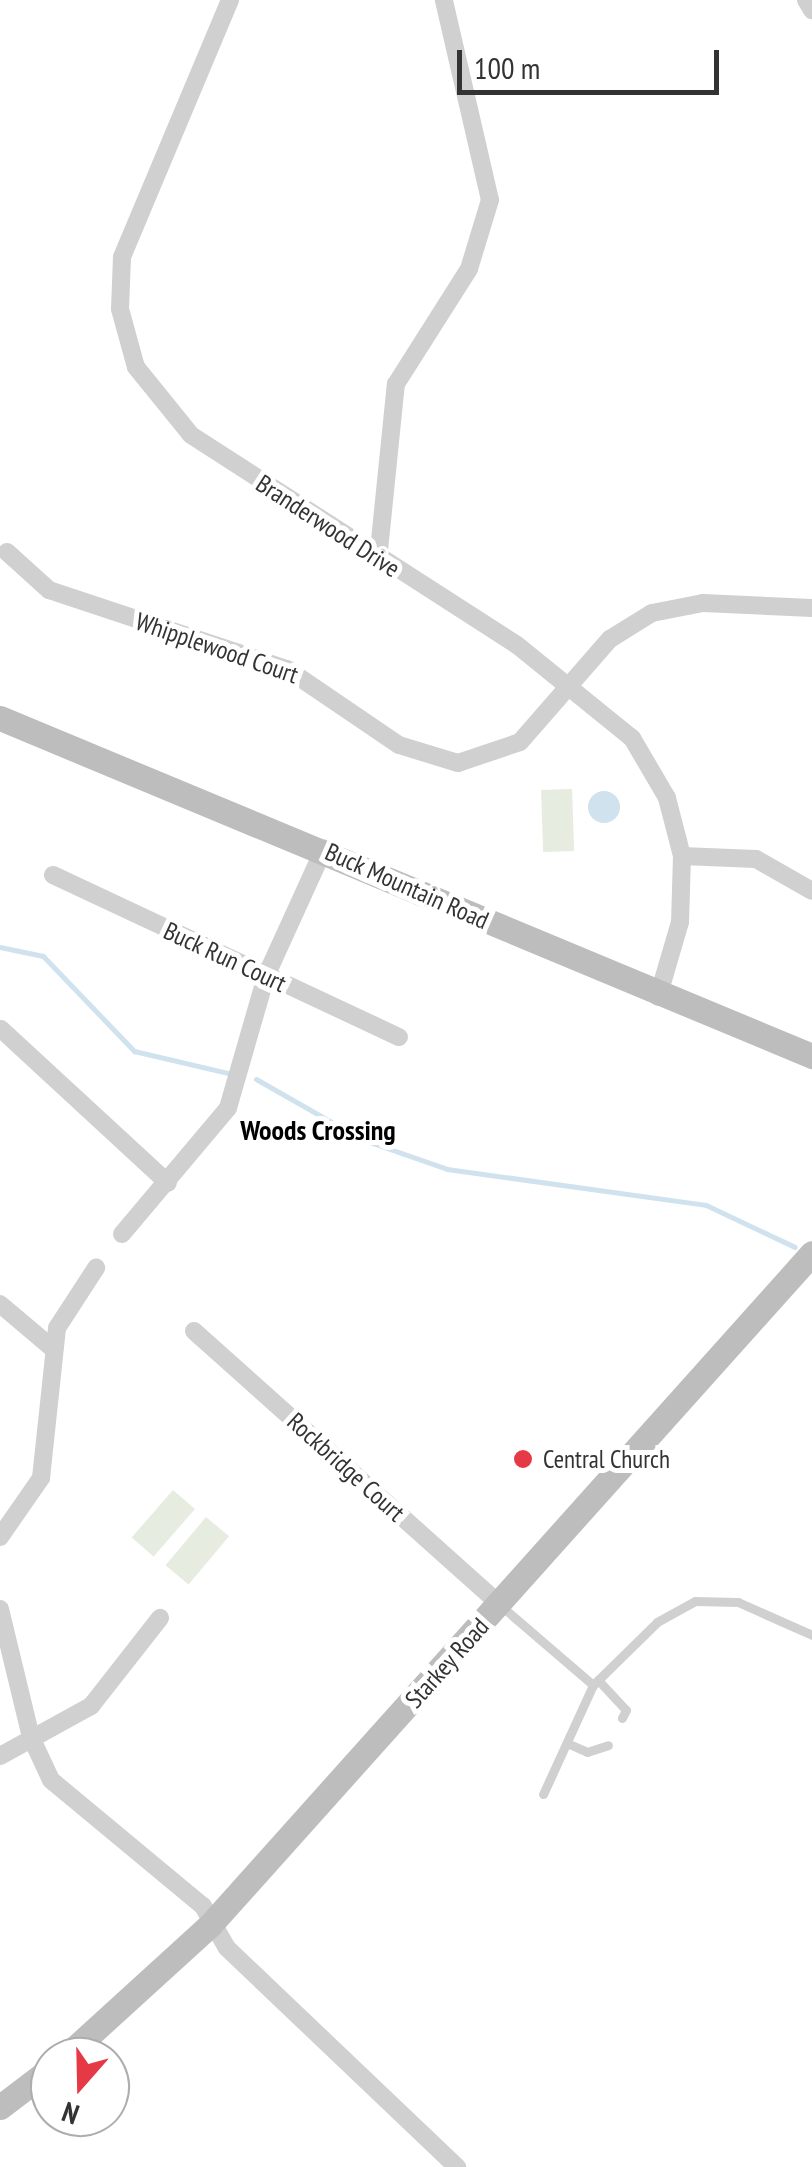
<!DOCTYPE html>
<style>
body{margin:0}
#map{position:relative;width:812px;height:2167px;overflow:hidden;background:#fff;font-family:"PT Sans Narrow",sans-serif}
div>[style]{position:absolute}
.green>*{inset:0;background:#e6ecdf;transform-origin:0 0}
.water>*{inset:0;background:#cfe2ee}
.round{border-radius:50%}
.stream>*{height:5px;margin:-2.5px;padding:0 2.5px;transform-origin:2.5px;border-radius:2.5px;background:#cfe2ee}
.service>*{height:9px;margin:-4.5px;padding:0 4.5px;transform-origin:4.5px;border-radius:4.5px;background:#d0d0d0}
.minor>*{height:18px;margin:-9px;padding:0 9px;transform-origin:9px;border-radius:9px;background:#d0d0d0}
.secondary>*{height:25px;margin:-12.5px;padding:0 12.5px;transform-origin:12.5px;border-radius:12.5px;background:#bdbdbd}
.dots>*{width:28px;height:28px;translate:-50% -50%;box-sizing:border-box;border:5px solid #fff;border-radius:50%}
span{translate:-50% -50%;white-space:nowrap;text-align:center;line-height:1.15;-webkit-text-stroke:10px #fff;paint-order:stroke}
.street-label{font-size:25px;color:#333}
.poi-label{font-size:25px;color:#333}
.left{translate:0 -50%;text-align:left}
.neighbourhood-label{font-size:28px;color:#000;font-weight:700}
.north{position:absolute;left:30px;top:2037px;width:100px;height:100px;box-sizing:border-box;background:#fff;border:2px solid #adadad;border-radius:50%;rotate:200deg;font-size:28px;font-weight:700;line-height:40px;text-align:center;color:#333}
.north::after{content:'';display:block;margin:auto;width:35px;height:45px;background:#e63946;clip-path:polygon(50% 0,100% 100%,50% 72%,0 100%)}
.scale{position:absolute;left:457px;top:50px;width:262px;height:45px;box-sizing:border-box;border:5px solid #333;border-top:0;padding-left:12px;font-size:30px;line-height:35px;white-space:nowrap;color:#333;-webkit-text-stroke:8px #fff;paint-order:stroke}
</style>
<div id="map">
<div class="green">
<i style="left:572px;top:789px;width:62px;height:31px;rotate:88deg"></i>
<i style="left:173px;top:1490px;width:29px;height:63px;rotate:41deg"></i>
<i style="left:206px;top:1517px;width:30px;height:63px;rotate:40deg"></i>
</div>
<div class="water">
<i class="round" style="left:588px;top:791px;width:32px;height:32px"></i>
</div>
<div class="stream">
<i style="left:0;top:947px;width:44px;rotate:11.8deg"></i>
<i style="left:43px;top:956px;width:132px;rotate:46.2deg"></i>
<i style="left:134px;top:1051px;width:97px;rotate:13.2deg"></i>
<i style="left:256px;top:1079px;width:121px;rotate:29.7deg"></i>
<i style="left:361px;top:1139px;width:91px;rotate:19.2deg"></i>
<i style="left:447px;top:1169px;width:261px;rotate:7.9deg"></i>
<i style="left:706px;top:1205px;width:98px;rotate:25.3deg"></i>
</div>
<div class="service">
<i style="left:500px;top:1605px;width:123px;rotate:40.7deg"></i>
<i style="left:593px;top:1685px;width:120px;rotate:114.6deg"></i>
<i style="left:598px;top:1680px;width:41px;rotate:47deg"></i>
<i style="left:626px;top:1710px;width:9px;rotate:117deg"></i>
<i style="left:593px;top:1685px;width:90px;rotate:-44.5deg"></i>
<i style="left:657px;top:1622px;width:43px;rotate:-28.9deg"></i>
<i style="left:695px;top:1601px;width:43px;rotate:1.3deg"></i>
<i style="left:738px;top:1602px;width:81px;rotate:24deg"></i>
<i style="left:567px;top:1743px;width:22px;rotate:24deg"></i>
<i style="left:587px;top:1752px;width:22px;rotate:-18deg"></i>
</div>
<div class="minor">
<i style="left:230px;top:0;width:279px;rotate:112.8deg"></i>
<i style="left:122px;top:257px;width:52px;rotate:92.2deg"></i>
<i style="left:120px;top:309px;width:60px;rotate:74.6deg"></i>
<i style="left:136px;top:367px;width:87px;rotate:51deg"></i>
<i style="left:191px;top:435px;width:388px;rotate:32.8deg"></i>
<i style="left:517px;top:645px;width:148px;rotate:39deg"></i>
<i style="left:632px;top:738px;width:69px;rotate:59.7deg"></i>
<i style="left:667px;top:798px;width:60px;rotate:75.5deg"></i>
<i style="left:682px;top:856px;width:66px;rotate:91.7deg"></i>
<i style="left:680px;top:922px;width:78px;rotate:106.3deg"></i>
<i style="left:806px;top:0;width:12px;rotate:59deg"></i>
<i style="left:7px;top:552px;width:57px;rotate:42.1deg"></i>
<i style="left:49px;top:590px;width:251px;rotate:18.4deg"></i>
<i style="left:287px;top:669px;width:135px;rotate:34.2deg"></i>
<i style="left:399px;top:745px;width:62px;rotate:17deg"></i>
<i style="left:458px;top:763px;width:65px;rotate:-18.7deg"></i>
<i style="left:520px;top:742px;width:137px;rotate:-48.9deg"></i>
<i style="left:610px;top:639px;width:49px;rotate:-31.8deg"></i>
<i style="left:652px;top:613px;width:52px;rotate:-11.1deg"></i>
<i style="left:703px;top:603px;width:109px;rotate:2.6deg"></i>
<i style="left:378px;top:560px;width:177px;rotate:-84.2deg"></i>
<i style="left:396px;top:384px;width:136px;rotate:-57.6deg"></i>
<i style="left:469px;top:269px;width:72px;rotate:-73.1deg"></i>
<i style="left:490px;top:200px;width:205px;rotate:-103deg"></i>
<i style="left:682px;top:856px;width:74px;rotate:2.3deg"></i>
<i style="left:756px;top:859px;width:64px;rotate:29.7deg"></i>
<i style="left:53px;top:875px;width:382px;rotate:25.1deg"></i>
<i style="left:1px;top:1029px;width:227px;rotate:42.7deg"></i>
<i style="left:122px;top:1234px;width:165px;rotate:-49.9deg"></i>
<i style="left:228px;top:1108px;width:137px;rotate:-73.9deg"></i>
<i style="left:266px;top:976px;width:140px;rotate:-65.5deg"></i>
<i style="left:0;top:1304px;width:68px;rotate:40.2deg"></i>
<i style="left:194px;top:1331px;width:409px;rotate:41.8deg"></i>
<i style="left:0;top:1537px;width:72px;rotate:-55.2deg"></i>
<i style="left:41px;top:1478px;width:151px;rotate:-83.9deg"></i>
<i style="left:57px;top:1328px;width:72px;rotate:-57deg"></i>
<i style="left:0;top:1609px;width:132px;rotate:76.4deg"></i>
<i style="left:31px;top:1737px;width:47px;rotate:65.1deg"></i>
<i style="left:51px;top:1780px;width:197px;rotate:39.7deg"></i>
<i style="left:203px;top:1906px;width:48px;rotate:60.3deg"></i>
<i style="left:227px;top:1948px;width:318px;rotate:43.6deg"></i>
<i style="left:0;top:1756px;width:104px;rotate:-28.8deg"></i>
<i style="left:91px;top:1706px;width:112px;rotate:-51.9deg"></i>
</div>
<div class="secondary">
<i style="left:0;top:718px;width:880px;rotate:22.6deg"></i>
<i style="left:65px;top:2057px;width:196px;rotate:-42.3deg"></i>
<i style="left:210px;top:1925px;width:902px;rotate:-48.14deg"></i>
<i style="left:0;top:2107px;width:63px;rotate:-37.2deg"></i>
</div>
<div class="dots">
<i style="left:523px;top:1459px;background:#e63946"></i>
</div>
<div class="street-label">
<span style="left:328px;top:526px;rotate:33deg">Branderwood Drive</span>
<span style="left:217px;top:648px;rotate:19deg">Whipplewood Court</span>
<span style="left:407px;top:886px;rotate:24deg">Buck Mountain Road</span>
<span style="left:225px;top:957px;rotate:25deg">Buck Run Court</span>
<span style="left:346px;top:1467px;rotate:42deg">Rockbridge Court</span>
<span style="left:447px;top:1663px;rotate:-48deg">Starkey Road</span>
</div>
<div class="poi-label">
<span class="left" style="left:543px;top:1459px">Central Church</span>
</div>
<div class="neighbourhood-label">
<span style="left:318px;top:1130px">Woods Crossing</span>
</div>
<div class="north">N</div>
<div class="scale">100 m</div>
</div>
